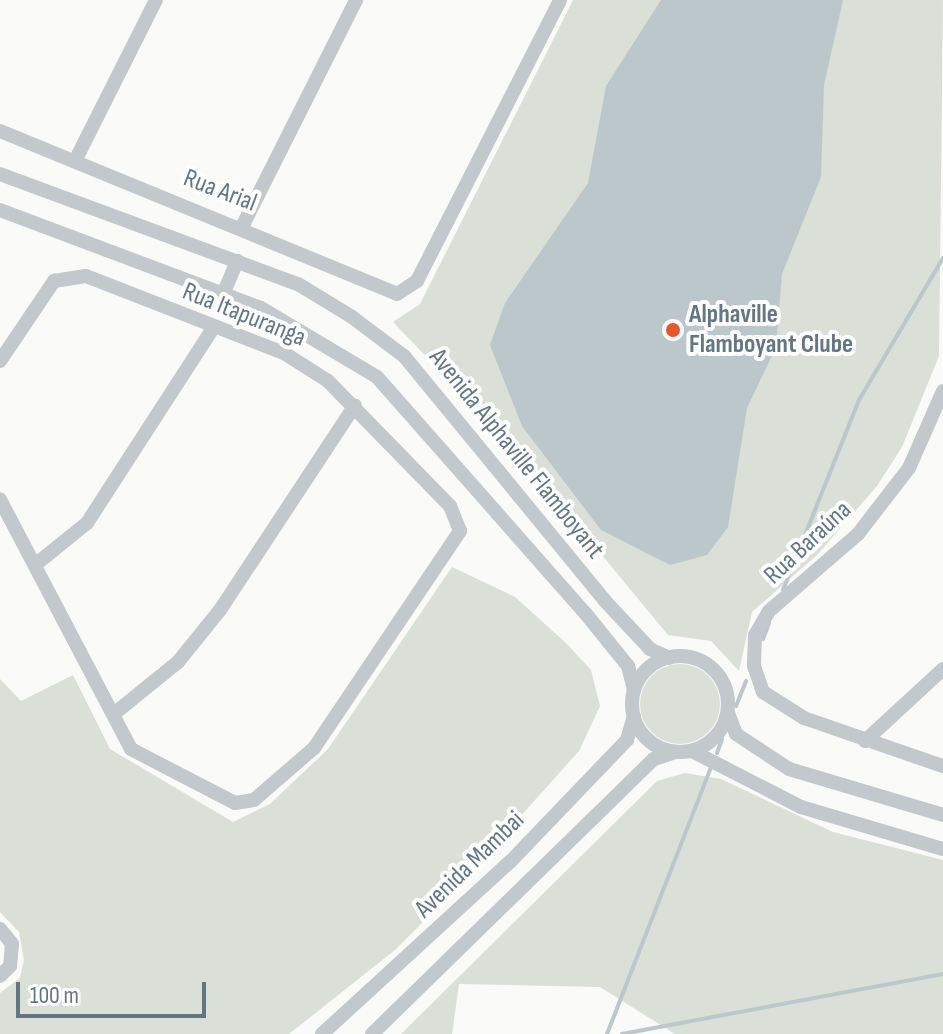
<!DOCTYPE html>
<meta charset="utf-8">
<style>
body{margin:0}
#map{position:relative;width:943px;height:1034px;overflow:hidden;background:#fafaf8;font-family:"Sofia Sans Condensed",sans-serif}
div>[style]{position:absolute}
.green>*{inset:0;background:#dadfd7}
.round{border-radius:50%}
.water>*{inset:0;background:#bbc7cb}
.stream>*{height:4px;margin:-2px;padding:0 2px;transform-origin:2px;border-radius:2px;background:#bbc7cb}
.minor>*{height:14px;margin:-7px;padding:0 7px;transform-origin:7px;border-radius:7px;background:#c3c8cc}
.minor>.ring{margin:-7px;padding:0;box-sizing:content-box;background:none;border:14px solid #c3c8cc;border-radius:50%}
.dots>*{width:22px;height:22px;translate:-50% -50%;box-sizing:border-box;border:4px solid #fff;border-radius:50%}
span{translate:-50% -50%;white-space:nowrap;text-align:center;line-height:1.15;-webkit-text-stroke:8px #fff;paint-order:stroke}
.street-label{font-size:26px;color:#657683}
.poi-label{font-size:26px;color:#657683;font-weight:700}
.left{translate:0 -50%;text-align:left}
.scale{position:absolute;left:16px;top:982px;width:190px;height:36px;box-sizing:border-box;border:4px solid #657683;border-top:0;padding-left:10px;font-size:24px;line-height:28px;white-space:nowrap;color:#657683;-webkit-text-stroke:6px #fff;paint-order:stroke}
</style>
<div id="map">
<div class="green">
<i style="clip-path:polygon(573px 0,943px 0,939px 356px,902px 447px,877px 486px,817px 555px,752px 612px,739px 671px,711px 641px,668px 635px,511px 445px,393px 322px,420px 304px)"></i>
<i style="clip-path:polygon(452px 567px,515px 597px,566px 643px,591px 670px,600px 706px,579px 751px,450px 895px,395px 950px,289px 1034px,0 1034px,0 993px,20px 978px,24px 960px,19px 932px,0 912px,0 679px,21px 701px,73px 675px,110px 749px,233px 822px,270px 804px,328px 749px)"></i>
<i class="round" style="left:640px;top:664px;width:80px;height:80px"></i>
<i style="clip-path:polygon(685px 773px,721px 779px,833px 832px,943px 860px,943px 1034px,675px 1034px,600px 987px,459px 984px,452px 1034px,401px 1034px,657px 781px)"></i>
</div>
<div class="water">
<i style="clip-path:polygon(661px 0,843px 0,824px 85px,821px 177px,782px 274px,776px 347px,747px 408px,728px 527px,707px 555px,670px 565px,601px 530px,522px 426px,490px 345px,505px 303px,588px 183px,606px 86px)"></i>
</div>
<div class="stream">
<i style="left:783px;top:590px;width:205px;rotate:-68.2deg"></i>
<i style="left:859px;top:400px;width:165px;rotate:-59.4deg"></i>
<i style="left:763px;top:639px;width:17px;rotate:-69deg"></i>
<i style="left:736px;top:706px;width:27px;rotate:-68deg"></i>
<i style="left:717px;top:753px;width:15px;rotate:-70deg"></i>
<i style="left:607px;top:1034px;width:287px;rotate:-68.7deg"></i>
<i style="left:622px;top:1034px;width:327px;rotate:-10.6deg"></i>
</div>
<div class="minor">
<i style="left:0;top:131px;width:429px;rotate:22.3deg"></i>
<i style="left:397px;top:294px;width:24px;rotate:-33deg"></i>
<i style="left:417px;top:281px;width:315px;rotate:-63deg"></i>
<i style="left:75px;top:161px;width:180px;rotate:-63.3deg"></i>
<i style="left:0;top:174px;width:318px;rotate:20.3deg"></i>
<i style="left:298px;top:284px;width:63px;rotate:31.4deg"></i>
<i style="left:352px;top:317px;width:65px;rotate:36.9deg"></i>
<i style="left:404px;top:356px;width:317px;rotate:50.6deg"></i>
<i style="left:605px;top:601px;width:66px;rotate:46.8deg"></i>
<i style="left:650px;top:649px;width:21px;rotate:25deg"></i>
<i style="left:0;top:210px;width:279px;rotate:20.6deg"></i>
<i style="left:261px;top:308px;width:135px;rotate:30.7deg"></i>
<i style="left:377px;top:377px;width:316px;rotate:48.6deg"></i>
<i style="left:586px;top:614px;width:67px;rotate:51.1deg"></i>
<i style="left:628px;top:666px;width:25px;rotate:76deg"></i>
<i style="left:243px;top:225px;width:252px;rotate:-63.3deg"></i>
<i style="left:224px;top:292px;width:34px;rotate:-67deg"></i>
<i style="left:0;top:361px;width:97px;rotate:-56deg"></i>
<i style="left:54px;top:281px;width:32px;rotate:-9deg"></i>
<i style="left:86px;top:276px;width:212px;rotate:21.3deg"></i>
<i style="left:284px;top:353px;width:52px;rotate:32.5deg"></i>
<i style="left:328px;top:381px;width:175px;rotate:45.7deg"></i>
<i style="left:450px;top:506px;width:27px;rotate:68deg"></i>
<i style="left:460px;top:531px;width:262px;rotate:123.9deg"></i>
<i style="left:314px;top:748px;width:79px;rotate:139.1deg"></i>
<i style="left:254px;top:800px;width:19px;rotate:171deg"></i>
<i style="left:235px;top:803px;width:117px;rotate:-152.6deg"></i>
<i style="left:131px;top:749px;width:282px;rotate:-117.7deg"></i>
<i style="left:943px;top:391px;width:84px;rotate:113.8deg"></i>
<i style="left:909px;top:468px;width:83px;rotate:127.7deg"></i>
<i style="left:858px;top:534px;width:118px;rotate:139.1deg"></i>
<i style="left:769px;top:611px;width:28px;rotate:120deg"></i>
<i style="left:755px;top:635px;width:31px;rotate:92deg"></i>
<i style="left:754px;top:666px;width:28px;rotate:71deg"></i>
<i style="left:763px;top:692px;width:49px;rotate:32.4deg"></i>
<i style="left:804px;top:718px;width:147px;rotate:19.1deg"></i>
<i style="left:35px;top:565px;width:67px;rotate:-38.9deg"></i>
<i style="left:87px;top:523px;width:232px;rotate:-57.1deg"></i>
<i class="ring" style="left:632px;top:656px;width:82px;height:82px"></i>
<i style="left:115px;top:713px;width:81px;rotate:-39deg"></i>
<i style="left:178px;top:662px;width:67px;rotate:-51.1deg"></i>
<i style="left:220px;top:610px;width:245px;rotate:-56.6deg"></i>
<i style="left:728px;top:713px;width:22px;rotate:69deg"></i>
<i style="left:736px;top:734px;width:64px;rotate:33.4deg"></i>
<i style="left:789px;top:769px;width:161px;rotate:16.6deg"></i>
<i style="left:865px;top:741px;width:106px;rotate:-42.7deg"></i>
<i style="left:692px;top:751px;width:123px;rotate:27.2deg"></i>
<i style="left:801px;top:807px;width:148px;rotate:16.5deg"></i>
<i style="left:0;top:929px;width:19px;rotate:51deg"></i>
<i style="left:12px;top:944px;width:22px;rotate:95deg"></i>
<i style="left:10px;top:966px;width:14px;rotate:135deg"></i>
<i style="left:322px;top:1034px;width:255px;rotate:-42.5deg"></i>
<i style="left:510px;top:862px;width:169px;rotate:-46.2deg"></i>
<i style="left:627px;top:740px;width:25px;rotate:-74deg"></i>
<i style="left:372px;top:1034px;width:394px;rotate:-44.3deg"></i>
<i style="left:654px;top:759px;width:23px;rotate:-18deg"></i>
</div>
<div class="dots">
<i style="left:673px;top:330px;background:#e4572e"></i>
</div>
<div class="street-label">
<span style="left:220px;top:191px;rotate:21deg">Rua Arial</span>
<span style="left:244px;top:315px;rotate:22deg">Rua Itapuranga</span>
<span style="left:516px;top:454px;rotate:51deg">Avenida Alphaville Flamboyant</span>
<span style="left:808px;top:543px;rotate:-43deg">Rua Baraúna</span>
<span style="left:470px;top:865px;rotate:-44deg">Avenida Mambai</span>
</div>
<div class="poi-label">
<span class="left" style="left:689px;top:330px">Alphaville<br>Flamboyant Clube</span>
</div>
<div class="scale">100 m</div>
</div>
